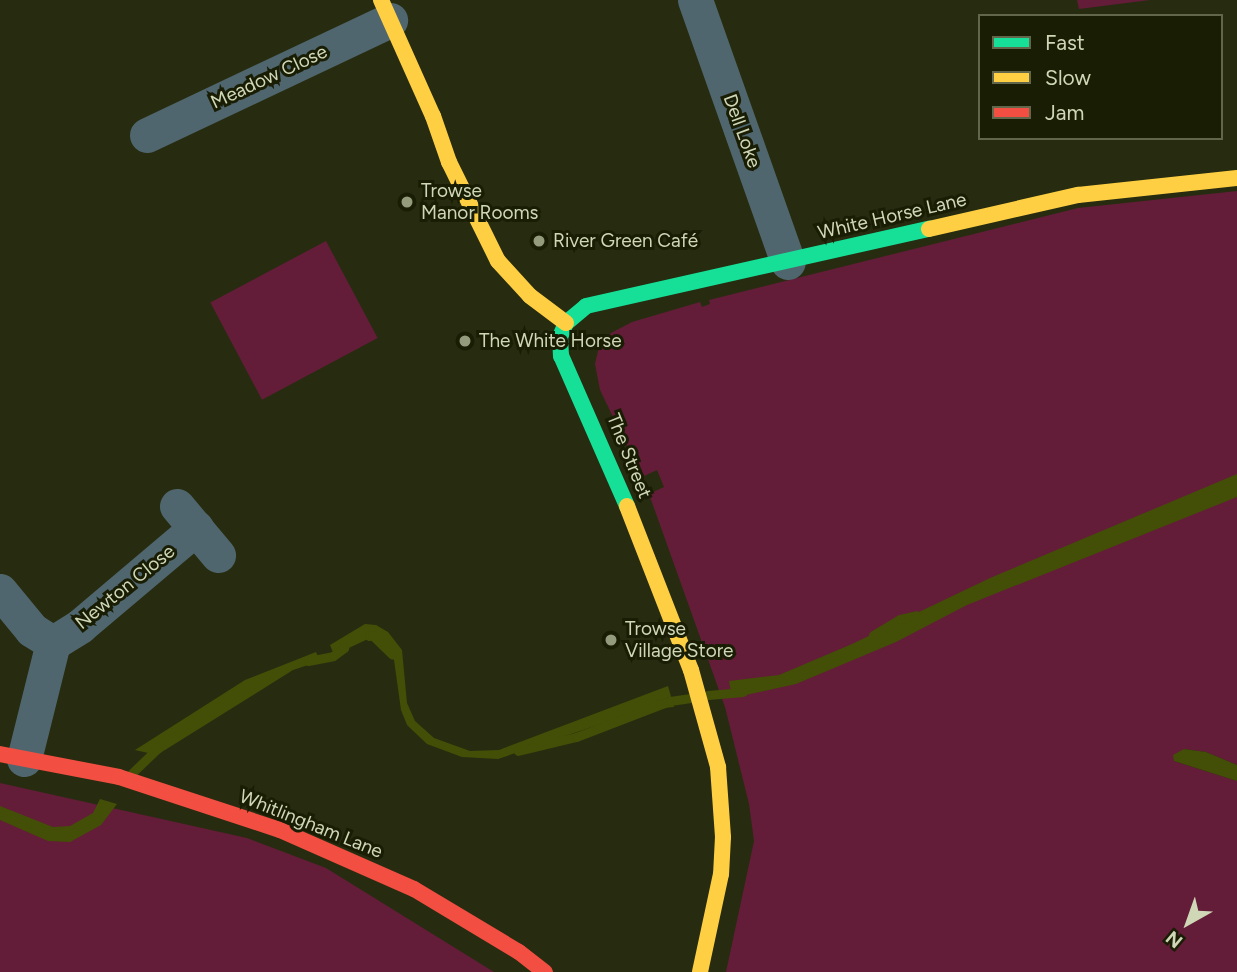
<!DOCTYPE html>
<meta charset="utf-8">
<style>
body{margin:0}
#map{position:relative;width:1237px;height:972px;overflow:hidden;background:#272c10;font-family:Figtree,sans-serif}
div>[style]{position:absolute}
.green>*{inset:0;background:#631d38;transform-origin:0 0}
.water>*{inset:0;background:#434e07}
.stream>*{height:9px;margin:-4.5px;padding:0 4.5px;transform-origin:4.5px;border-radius:4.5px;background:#434e07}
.street>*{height:35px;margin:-17.5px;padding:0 17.5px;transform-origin:17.5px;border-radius:17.5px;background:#50666e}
.fast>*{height:16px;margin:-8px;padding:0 8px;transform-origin:8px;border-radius:8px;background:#16e098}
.slow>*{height:16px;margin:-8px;padding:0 8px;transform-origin:8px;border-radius:8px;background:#ffcf43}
.jam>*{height:16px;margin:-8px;padding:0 8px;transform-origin:8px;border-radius:8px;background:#f24e42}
.dots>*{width:19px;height:19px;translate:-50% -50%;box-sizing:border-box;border:4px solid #191d04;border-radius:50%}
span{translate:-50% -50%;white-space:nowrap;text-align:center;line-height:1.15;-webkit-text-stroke:6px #191d04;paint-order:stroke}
.street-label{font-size:19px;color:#cfd7b7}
.poi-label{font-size:19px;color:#cfd7b7}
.left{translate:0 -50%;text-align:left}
.legend{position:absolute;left:978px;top:14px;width:245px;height:126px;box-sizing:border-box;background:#191d04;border:2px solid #62674c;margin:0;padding:9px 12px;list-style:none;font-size:21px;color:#cfd7b7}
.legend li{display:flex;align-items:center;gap:14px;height:35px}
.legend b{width:35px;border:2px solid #62674c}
.north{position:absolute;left:1153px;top:888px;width:70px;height:70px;-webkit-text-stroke:5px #191d04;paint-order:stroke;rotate:220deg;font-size:19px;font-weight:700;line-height:28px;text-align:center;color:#cfd7b7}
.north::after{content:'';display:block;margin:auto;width:24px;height:32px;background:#cfd7b7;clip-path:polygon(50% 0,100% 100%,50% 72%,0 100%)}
</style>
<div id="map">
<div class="green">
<i style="clip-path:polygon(1077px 0,1150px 0,1079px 9px)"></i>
<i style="clip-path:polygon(1237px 191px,1237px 765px,1206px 752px,1184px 749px,1174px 761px,1237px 781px,1237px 972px,726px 972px,754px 841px,749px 804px,725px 707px,649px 494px,664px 487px,657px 470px,642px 477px,600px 390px,595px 364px,598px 351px,611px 333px,632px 322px,700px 302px,702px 307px,710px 304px,709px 300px,1078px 208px)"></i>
<i style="left:326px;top:241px;width:110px;height:131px;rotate:62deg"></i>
<i style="clip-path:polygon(0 783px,247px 838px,326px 868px,494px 972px,0 972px)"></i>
</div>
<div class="water">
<i style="clip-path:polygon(1237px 474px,1237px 497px,967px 605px,896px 642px,796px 684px,732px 698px,729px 681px,779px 675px,852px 644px,990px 578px)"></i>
<i style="clip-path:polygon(365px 624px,376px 625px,388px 632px,402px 650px,407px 703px,415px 721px,434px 738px,470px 751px,499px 750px,668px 686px,674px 707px,642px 710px,498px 759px,462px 757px,427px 744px,407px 725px,401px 710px,394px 660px,383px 643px,370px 638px,334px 655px,330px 645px)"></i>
<i style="clip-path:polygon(316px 652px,320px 661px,293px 670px,157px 755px,135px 750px,245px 680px)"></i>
<i style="clip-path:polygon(1184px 749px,1206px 752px,1237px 765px,1237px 781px,1174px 761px,1173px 755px)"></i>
<i style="clip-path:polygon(100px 799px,117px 804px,101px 825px,70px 842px,48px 841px,0 820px,0 806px,53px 827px,70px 826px,93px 813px)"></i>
</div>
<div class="stream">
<i style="left:873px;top:635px;width:31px;rotate:-31deg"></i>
<i style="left:900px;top:619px;width:17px;rotate:-13deg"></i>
<i style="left:369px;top:636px;width:3px;rotate:-18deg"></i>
<i style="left:372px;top:635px;width:28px;rotate:44deg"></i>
<i style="left:308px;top:661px;width:25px;rotate:-11deg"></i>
<i style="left:333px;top:656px;width:14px;rotate:-36deg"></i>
<i style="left:708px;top:695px;width:35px;rotate:-5deg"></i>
<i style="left:518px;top:751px;width:60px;rotate:-13.6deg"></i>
<i style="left:576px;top:737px;width:101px;rotate:-21deg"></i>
<i style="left:670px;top:701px;width:21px;rotate:-8deg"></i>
<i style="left:132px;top:773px;width:39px;rotate:-44deg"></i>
</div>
<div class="street">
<i style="left:695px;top:0;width:278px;rotate:70.5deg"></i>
<i style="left:147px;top:135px;width:269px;rotate:-25.3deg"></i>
<i style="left:177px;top:506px;width:64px;rotate:50.1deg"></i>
<i style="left:0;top:591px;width:50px;rotate:50.6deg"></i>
<i style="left:32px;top:630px;width:25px;rotate:32deg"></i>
<i style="left:24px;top:759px;width:120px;rotate:-76deg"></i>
<i style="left:53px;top:643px;width:32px;rotate:-32deg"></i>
<i style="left:80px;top:626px;width:152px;rotate:-40.2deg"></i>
</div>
<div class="fast">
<i style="left:627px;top:506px;width:164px;rotate:-113.7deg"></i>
<i style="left:561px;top:356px;width:19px;rotate:-93deg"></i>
<i style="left:560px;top:337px;width:15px;rotate:-67deg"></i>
<i style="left:566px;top:323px;width:26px;rotate:-40deg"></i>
<i style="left:586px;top:306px;width:352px;rotate:-12.7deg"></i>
</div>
<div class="slow">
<i style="left:381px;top:0;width:127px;rotate:65.9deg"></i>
<i style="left:433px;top:116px;width:49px;rotate:70.8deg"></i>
<i style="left:449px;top:162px;width:110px;rotate:63.7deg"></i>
<i style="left:498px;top:261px;width:47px;rotate:47.6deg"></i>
<i style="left:530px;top:296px;width:45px;rotate:36.9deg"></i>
<i style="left:929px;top:229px;width:153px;rotate:-12.9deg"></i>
<i style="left:1078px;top:195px;width:160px;rotate:-6.1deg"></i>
<i style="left:627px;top:506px;width:176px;rotate:68.7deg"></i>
<i style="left:691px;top:670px;width:101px;rotate:74.4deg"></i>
<i style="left:718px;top:767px;width:70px;rotate:85.9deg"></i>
<i style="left:723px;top:837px;width:37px;rotate:93deg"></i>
<i style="left:721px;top:874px;width:100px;rotate:102.1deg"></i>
</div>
<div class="jam">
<i style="left:0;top:754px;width:121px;rotate:10.9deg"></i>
<i style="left:119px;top:777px;width:169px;rotate:18.2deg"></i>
<i style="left:280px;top:830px;width:146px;rotate:23.8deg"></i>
<i style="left:414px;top:889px;width:122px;rotate:31deg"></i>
<i style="left:519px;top:952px;width:33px;rotate:38deg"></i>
</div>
<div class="dots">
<i style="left:407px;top:202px;background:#949b7d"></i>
<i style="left:539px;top:241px;background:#949b7d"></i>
<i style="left:465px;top:341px;background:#949b7d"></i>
<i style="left:611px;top:640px;background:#949b7d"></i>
</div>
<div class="street-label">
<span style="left:269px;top:77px;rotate:-25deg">Meadow Close</span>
<span style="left:742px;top:131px;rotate:70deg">Dell Loke</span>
<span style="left:892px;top:216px;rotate:-13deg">White Horse Lane</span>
<span style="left:629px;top:456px;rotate:68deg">The Street</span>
<span style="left:125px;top:587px;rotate:-39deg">Newton Close</span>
<span style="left:311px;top:824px;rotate:22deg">Whitlingham Lane</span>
</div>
<div class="poi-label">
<span class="left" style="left:421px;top:202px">Trowse<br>Manor Rooms</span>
<span class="left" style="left:553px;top:241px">River Green Café</span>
<span class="left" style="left:479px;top:341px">The White Horse</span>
<span class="left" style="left:625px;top:640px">Trowse<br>Village Store</span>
</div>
<ul class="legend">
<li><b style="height:9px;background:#16e098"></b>Fast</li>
<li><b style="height:9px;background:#ffcf43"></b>Slow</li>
<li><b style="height:9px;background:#f24e42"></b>Jam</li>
</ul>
<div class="north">N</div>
</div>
